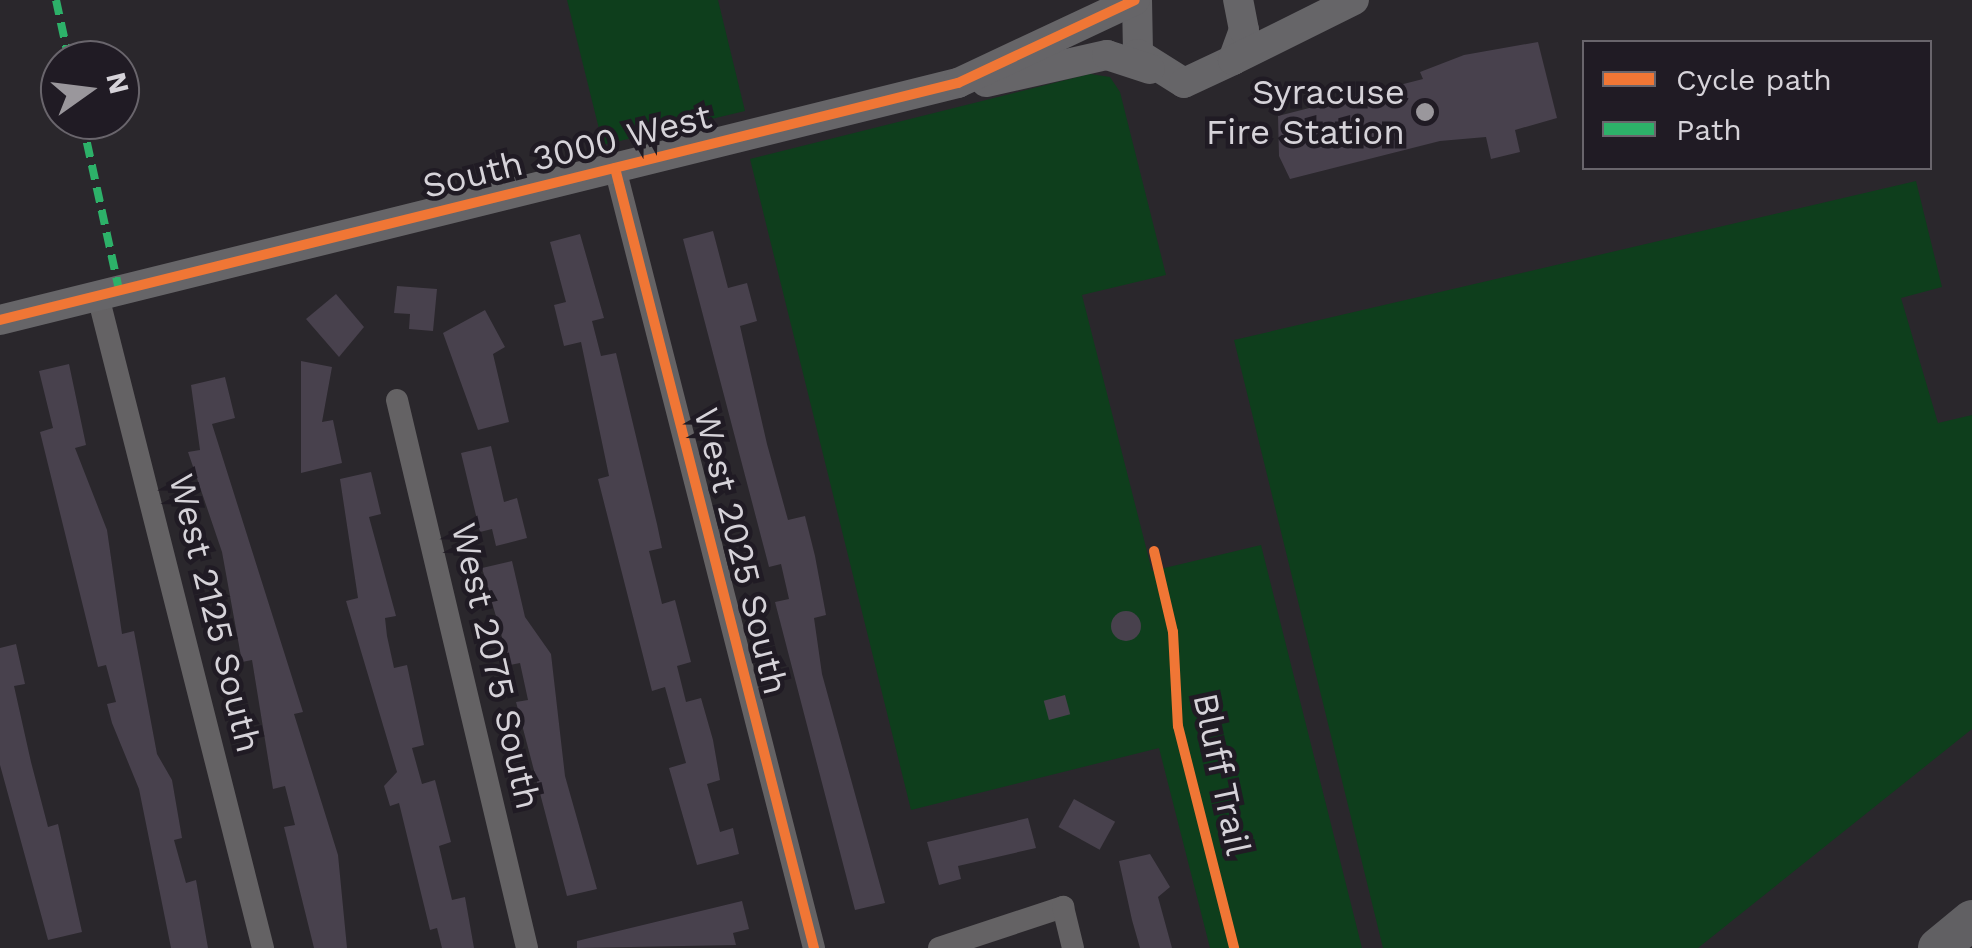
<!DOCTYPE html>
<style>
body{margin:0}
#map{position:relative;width:1972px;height:948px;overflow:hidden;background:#2a272c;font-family:"Work Sans",sans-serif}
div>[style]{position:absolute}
.green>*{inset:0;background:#0e3e1c}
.building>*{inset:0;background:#48414d;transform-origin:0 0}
.round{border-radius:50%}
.street>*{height:22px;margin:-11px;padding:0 11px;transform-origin:11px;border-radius:11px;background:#646264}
.secondary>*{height:30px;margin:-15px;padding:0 15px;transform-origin:15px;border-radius:15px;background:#666568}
.highway>*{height:40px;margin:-20px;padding:0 20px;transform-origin:20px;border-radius:20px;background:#616063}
.quiet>*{height:8px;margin-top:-4px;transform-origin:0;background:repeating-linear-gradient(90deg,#2db169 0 15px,transparent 0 23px)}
.cycleway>*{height:10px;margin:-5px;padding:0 5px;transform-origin:5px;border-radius:5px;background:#f07635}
.dots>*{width:28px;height:28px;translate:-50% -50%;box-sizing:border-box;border:5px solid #201b24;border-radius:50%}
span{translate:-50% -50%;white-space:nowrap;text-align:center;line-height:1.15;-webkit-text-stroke:9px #201b24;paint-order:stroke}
.poi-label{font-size:35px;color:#d6d3d9}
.right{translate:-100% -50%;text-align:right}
.street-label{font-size:35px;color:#d6d3d9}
.legend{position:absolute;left:1582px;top:40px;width:350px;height:130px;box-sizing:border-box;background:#201b24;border:2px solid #69656c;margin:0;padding:12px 18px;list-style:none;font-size:30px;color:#d6d3d9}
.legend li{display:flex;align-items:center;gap:20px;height:50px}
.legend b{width:50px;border:2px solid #69656c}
.north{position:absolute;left:40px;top:40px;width:100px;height:100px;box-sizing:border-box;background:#201b24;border:2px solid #69656c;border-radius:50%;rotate:76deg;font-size:28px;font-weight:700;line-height:40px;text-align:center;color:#d6d3d9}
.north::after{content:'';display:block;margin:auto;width:35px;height:45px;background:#9a979c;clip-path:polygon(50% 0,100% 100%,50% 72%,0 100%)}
</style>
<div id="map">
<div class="green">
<i style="clip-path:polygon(567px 0,718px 0,745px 111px,603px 145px)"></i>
<i style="clip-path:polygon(1090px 74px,1110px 77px,1120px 92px,1166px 275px,1082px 295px,1152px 571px,1261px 545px,1362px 948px,1210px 948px,1159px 748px,911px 810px,750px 159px)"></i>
<i style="clip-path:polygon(1916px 181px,1942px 287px,1901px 298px,1938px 423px,1972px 415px,1972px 729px,1698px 948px,1383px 948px,1234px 340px)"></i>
</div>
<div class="building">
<i style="clip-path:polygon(1538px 42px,1557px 118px,1515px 130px,1520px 152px,1491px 159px,1486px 137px,1440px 141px,1290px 179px,1279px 156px,1278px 116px,1423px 79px,1420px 72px,1464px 55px)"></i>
<i style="clip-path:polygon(713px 231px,728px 288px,747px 283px,757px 321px,740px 326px,767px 444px,788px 520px,805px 516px,815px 556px,826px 615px,814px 618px,822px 674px,885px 903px,855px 910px,775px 602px,789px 599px,781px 564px,769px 567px,683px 239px)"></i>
<i style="clip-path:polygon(580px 234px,604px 318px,592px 321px,601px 356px,616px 353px,657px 524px,662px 548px,649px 551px,658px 587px,662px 604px,675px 600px,691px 662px,677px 666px,686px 702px,701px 698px,713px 740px,720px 780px,707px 784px,720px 832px,733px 828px,739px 854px,697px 865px,669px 768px,686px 763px,665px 687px,652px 691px,598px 479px,609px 476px,581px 342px,564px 346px,554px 305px,566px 302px,550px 242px)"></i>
<i style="clip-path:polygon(397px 286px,437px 289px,433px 331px,409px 329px,410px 314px,394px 313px)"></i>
<i style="clip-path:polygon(336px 294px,364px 327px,339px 357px,306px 319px)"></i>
<i style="clip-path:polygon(485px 310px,505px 347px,493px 354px,509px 422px,478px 430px,443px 333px)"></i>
<i style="clip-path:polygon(301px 361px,332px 367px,322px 422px,333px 420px,342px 463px,301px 473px)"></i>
<i style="clip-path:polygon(69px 364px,86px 445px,75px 448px,107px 530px,122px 634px,134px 631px,157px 754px,172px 780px,182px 838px,174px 840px,186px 883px,196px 880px,208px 948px,171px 948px,139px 789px,112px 723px,107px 704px,116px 702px,106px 665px,98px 667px,40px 432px,53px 428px,39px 371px)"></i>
<i style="clip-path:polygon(225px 377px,235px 418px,212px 424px,303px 712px,294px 714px,338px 855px,347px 948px,314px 948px,284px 827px,295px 825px,285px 786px,273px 789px,252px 660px,242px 662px,222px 552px,188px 452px,200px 450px,191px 385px)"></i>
<i style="clip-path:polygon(491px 446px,504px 502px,517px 498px,527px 538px,496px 546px,492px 529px,480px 532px,461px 453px)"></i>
<i style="clip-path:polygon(371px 472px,381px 514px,369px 517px,396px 616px,385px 618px,387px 636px,394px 668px,407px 665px,424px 745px,412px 748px,422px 784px,435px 780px,451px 842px,439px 846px,443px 863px,452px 900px,465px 897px,474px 948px,442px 948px,437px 928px,430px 930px,399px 803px,390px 806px,384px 786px,397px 772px,346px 601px,358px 598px,340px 479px)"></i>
<i style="clip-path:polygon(512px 561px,525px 617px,551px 654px,565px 776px,597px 889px,567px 896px,516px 702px,528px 700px,520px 663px,510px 665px,482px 568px)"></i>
<i class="round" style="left:1111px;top:611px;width:30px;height:30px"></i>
<i style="clip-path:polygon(16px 644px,25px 684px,14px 686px,31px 762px,48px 827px,58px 824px,82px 932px,48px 940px,0 765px,0 648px)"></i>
<i style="left:1065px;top:695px;width:20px;height:22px;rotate:75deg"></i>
<i style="left:1074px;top:799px;width:47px;height:32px;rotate:29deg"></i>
<i style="clip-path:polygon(1028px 818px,1036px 848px,958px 866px,961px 879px,939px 885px,927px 842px)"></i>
<i style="clip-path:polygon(1150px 854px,1170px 887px,1158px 897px,1172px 948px,1140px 948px,1132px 920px,1119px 861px)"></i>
<i style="clip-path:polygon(742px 901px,749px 929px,733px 933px,736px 945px,577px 948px,577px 941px)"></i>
</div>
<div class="street">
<i style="left:615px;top:168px;width:805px;rotate:75.69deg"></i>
<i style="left:98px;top:296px;width:673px;rotate:75.8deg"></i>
<i style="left:397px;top:400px;width:563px;rotate:76.65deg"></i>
<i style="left:939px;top:948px;width:131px;rotate:-18.3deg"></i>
<i style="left:1063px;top:907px;width:42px;rotate:76.3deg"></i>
</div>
<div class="secondary">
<i style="left:1137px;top:0;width:54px;rotate:88.9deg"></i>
<i style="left:1138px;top:54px;width:54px;rotate:32.2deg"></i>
<i style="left:1184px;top:83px;width:54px;rotate:-25.1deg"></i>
<i style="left:1233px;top:60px;width:32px;rotate:-70deg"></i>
<i style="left:1244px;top:30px;width:31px;rotate:-101deg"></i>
<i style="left:1233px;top:60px;width:135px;rotate:-26.4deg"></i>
<i style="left:986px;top:82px;width:124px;rotate:-12.6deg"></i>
<i style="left:1107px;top:55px;width:45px;rotate:18deg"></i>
<i style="left:0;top:320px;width:987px;rotate:-13.9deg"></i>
<i style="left:958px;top:83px;width:195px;rotate:-25.1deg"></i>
</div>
<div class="highway">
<i style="left:1938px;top:948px;width:44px;rotate:-39.5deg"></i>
</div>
<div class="quiet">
<i style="left:56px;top:0;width:61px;rotate:77.8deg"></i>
<i style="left:82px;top:120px;width:174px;rotate:77.7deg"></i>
</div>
<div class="cycleway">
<i style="left:615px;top:168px;width:805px;rotate:75.69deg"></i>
<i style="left:0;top:320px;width:987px;rotate:-13.9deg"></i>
<i style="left:958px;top:83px;width:195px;rotate:-25.1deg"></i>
<i style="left:1154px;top:551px;width:83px;rotate:76.8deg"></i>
<i style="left:1173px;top:632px;width:94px;rotate:87deg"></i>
<i style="left:1178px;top:726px;width:229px;rotate:75.8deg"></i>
</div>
<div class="dots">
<i style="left:1425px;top:112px;background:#9a979c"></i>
</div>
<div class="poi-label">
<span class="right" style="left:1405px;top:112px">Syracuse<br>Fire Station</span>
</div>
<div class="street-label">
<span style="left:567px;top:151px;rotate:-14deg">South 3000 West</span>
<span style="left:741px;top:551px;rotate:76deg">West 2025 South</span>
<span style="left:215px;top:613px;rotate:76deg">West 2125 South</span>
<span style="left:496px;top:666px;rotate:77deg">West 2075 South</span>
<span style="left:1222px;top:774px;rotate:78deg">Bluff Trail</span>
</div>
<ul class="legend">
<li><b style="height:12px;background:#f07635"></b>Cycle path</li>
<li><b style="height:12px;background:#2db169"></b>Path</li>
</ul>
<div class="north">N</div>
</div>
